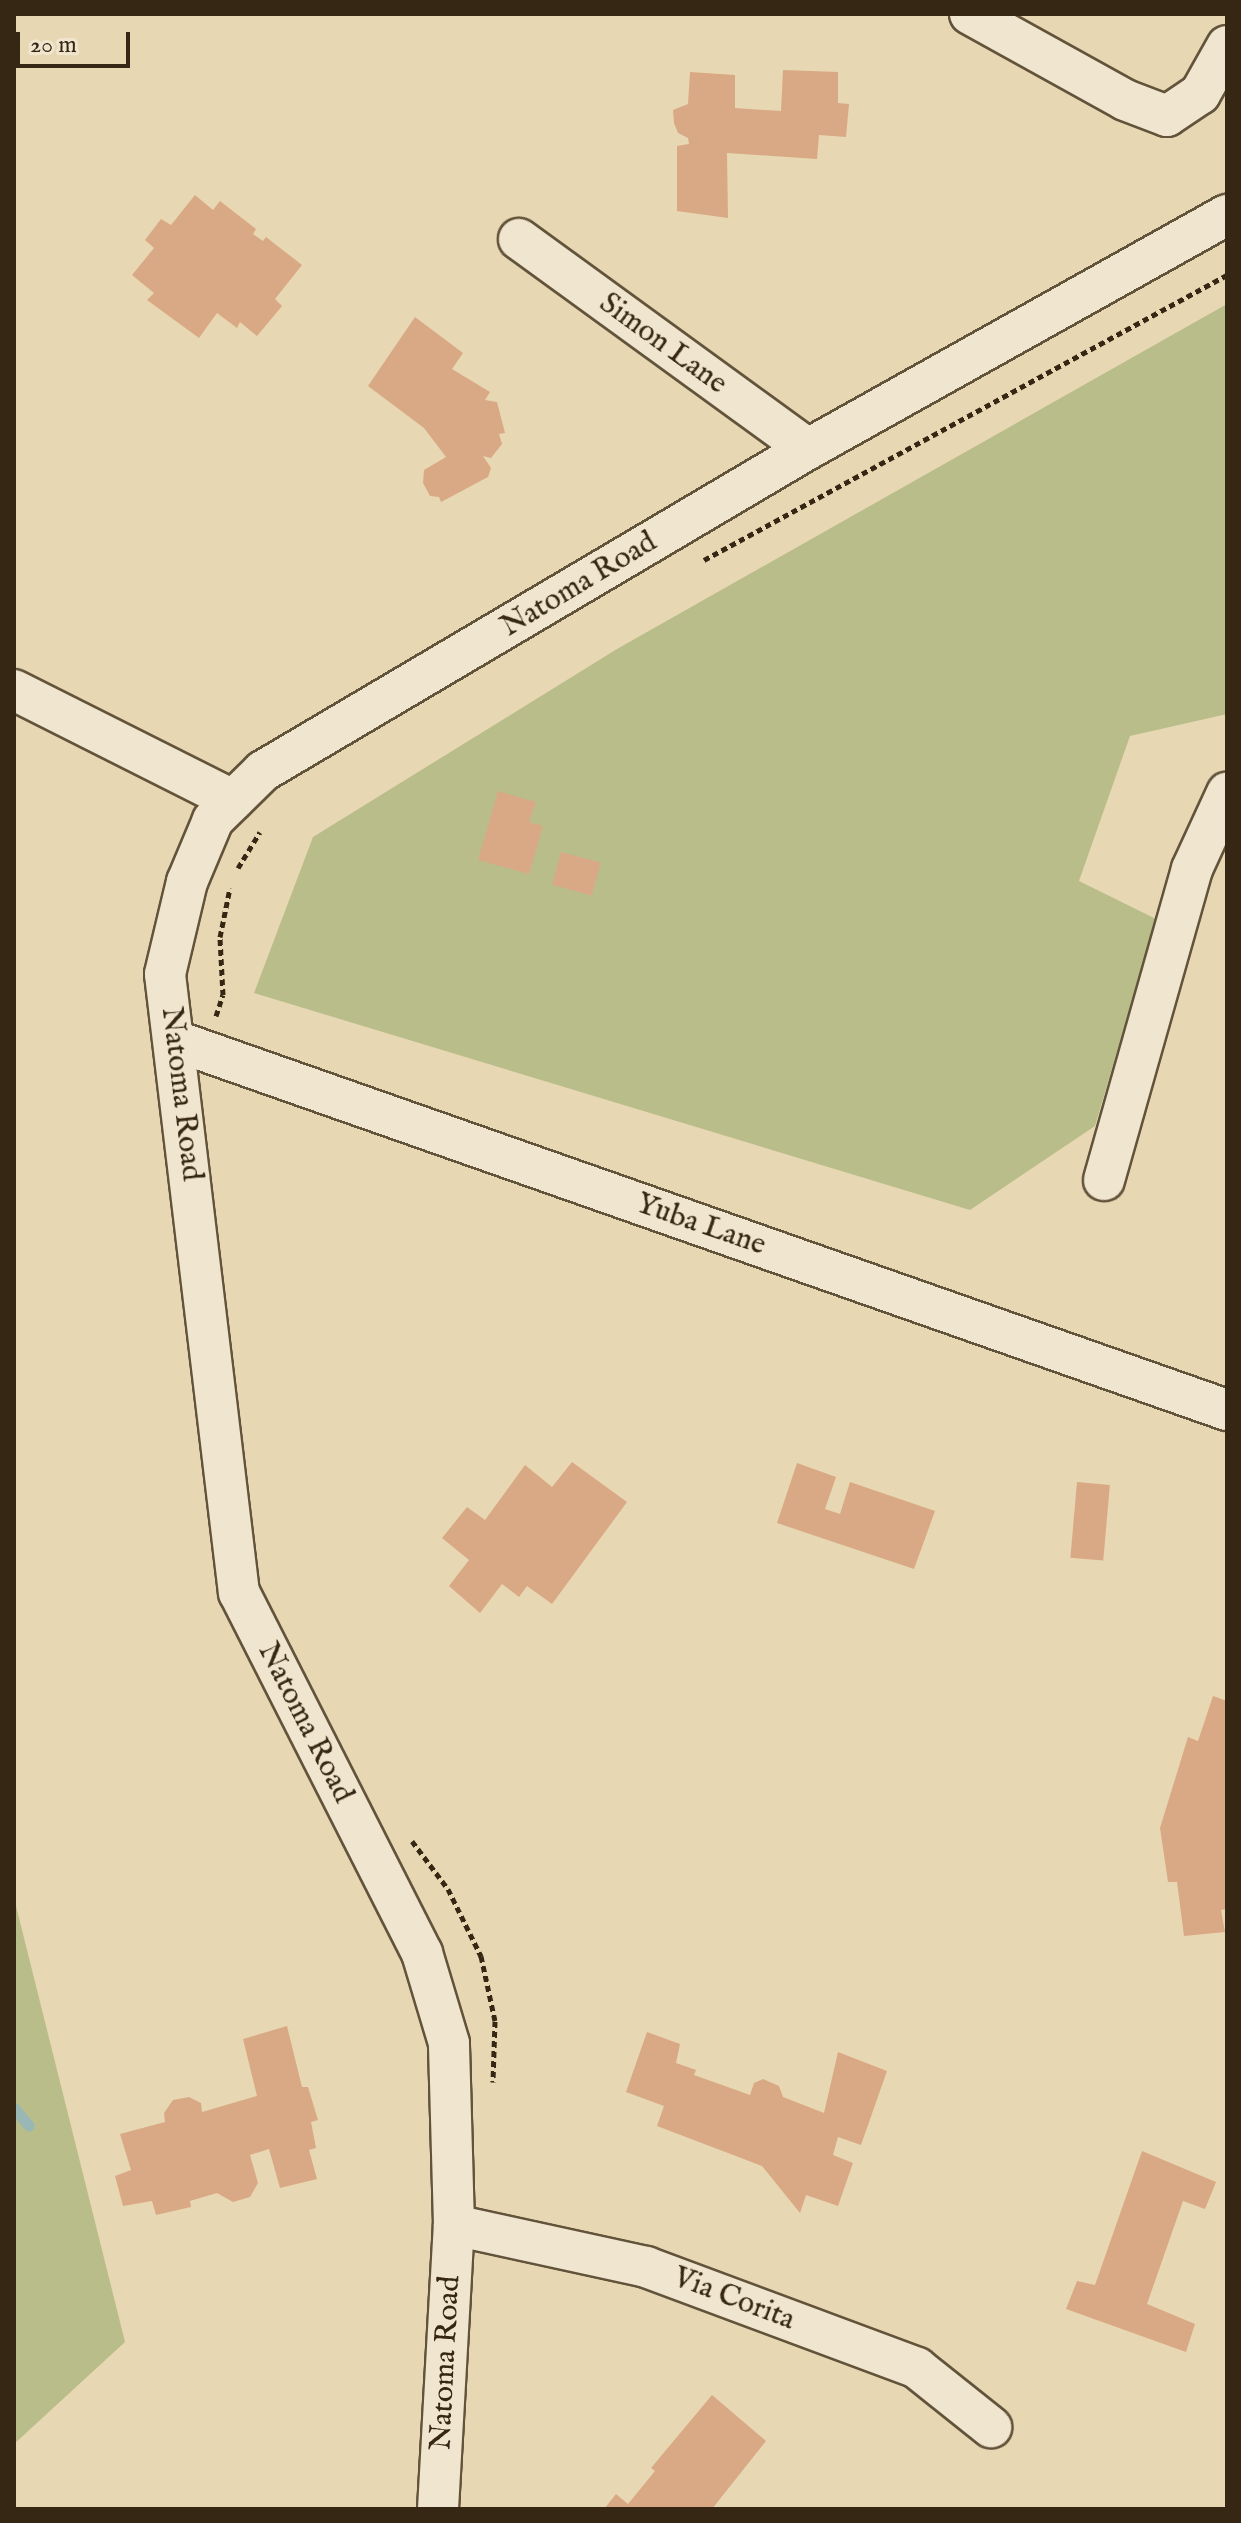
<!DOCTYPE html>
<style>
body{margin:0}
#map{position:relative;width:1241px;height:2523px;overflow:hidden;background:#e8d7b3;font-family:"IM FELL English",serif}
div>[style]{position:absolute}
.green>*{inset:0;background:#b9bd8a}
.stream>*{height:11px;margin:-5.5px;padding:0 5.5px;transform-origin:5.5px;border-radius:5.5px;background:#99b8b5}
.building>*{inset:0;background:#d9a985;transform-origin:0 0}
.path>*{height:5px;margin-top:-2.5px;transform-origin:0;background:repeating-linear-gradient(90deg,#352713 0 6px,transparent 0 10px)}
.roads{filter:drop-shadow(2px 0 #62533b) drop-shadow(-2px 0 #62533b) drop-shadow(0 2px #62533b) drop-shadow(0 -2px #62533b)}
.minor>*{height:40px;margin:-20px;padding:0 20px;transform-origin:20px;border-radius:20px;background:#f0e5ce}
span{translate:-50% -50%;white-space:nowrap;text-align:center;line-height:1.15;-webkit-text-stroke:7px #f0e5ce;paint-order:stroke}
.street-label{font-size:30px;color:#352713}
.frame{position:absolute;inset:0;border:16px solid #352713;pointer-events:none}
.scale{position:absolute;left:16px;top:32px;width:114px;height:36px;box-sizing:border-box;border:4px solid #352713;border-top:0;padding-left:10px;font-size:24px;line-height:28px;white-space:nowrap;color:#352713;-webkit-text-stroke:6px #f0e5ce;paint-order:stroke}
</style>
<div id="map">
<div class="green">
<i style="clip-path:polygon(1227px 304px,1227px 714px,1130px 736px,1079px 881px,1156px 919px,1095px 1126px,970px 1210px,254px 993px,313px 837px,617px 649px)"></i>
<i style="clip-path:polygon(14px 1898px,125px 2342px,14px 2444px)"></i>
</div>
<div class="stream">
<i style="left:14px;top:2108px;width:23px;rotate:50deg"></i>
</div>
<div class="building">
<i style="clip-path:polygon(783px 70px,838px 72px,838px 103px,849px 104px,846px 137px,819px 135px,817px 159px,727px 153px,728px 218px,677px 211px,677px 146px,689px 144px,688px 138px,678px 133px,674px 123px,673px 110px,688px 104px,690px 72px,735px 75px,735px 108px,781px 111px)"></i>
<i style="clip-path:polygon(195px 195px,213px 210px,220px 201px,256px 229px,253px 234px,263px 241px,266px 237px,302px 265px,275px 299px,282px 306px,257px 336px,240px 322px,237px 328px,217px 313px,199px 338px,147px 300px,154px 293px,132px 275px,154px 248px,145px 240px,161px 219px,171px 225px)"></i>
<i style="clip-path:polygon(415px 317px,463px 353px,452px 369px,490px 392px,485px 400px,497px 402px,505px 433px,499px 434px,502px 444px,491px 458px,483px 456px,491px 468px,488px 477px,441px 502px,439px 497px,430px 496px,423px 483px,424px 470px,446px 457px,424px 428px,368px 386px)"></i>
<i style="clip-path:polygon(498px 791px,536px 802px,529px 822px,543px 826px,529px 874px,478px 860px)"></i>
<i style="left:561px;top:852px;width:41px;height:34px;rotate:15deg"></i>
<i style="clip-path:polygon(572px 1462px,627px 1502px,552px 1604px,527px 1586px,519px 1597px,502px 1584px,480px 1613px,449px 1586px,469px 1560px,442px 1538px,467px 1507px,485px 1520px,525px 1465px,552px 1487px)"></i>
<i style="clip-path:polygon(797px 1463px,836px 1477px,825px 1509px,840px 1514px,850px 1482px,935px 1511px,914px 1569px,777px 1523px)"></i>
<i style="left:1077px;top:1482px;width:33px;height:76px;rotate:5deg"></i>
<i style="clip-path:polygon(1213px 1696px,1227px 1701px,1227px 1909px,1221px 1910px,1225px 1932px,1184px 1936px,1177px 1882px,1168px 1882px,1160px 1828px,1188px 1737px,1198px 1741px)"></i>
<i style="clip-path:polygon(287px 2026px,302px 2087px,308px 2087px,318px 2120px,311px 2122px,316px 2148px,309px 2150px,317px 2179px,280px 2188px,269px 2149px,250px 2155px,258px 2183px,250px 2197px,233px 2202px,217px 2193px,190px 2201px,191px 2207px,156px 2215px,152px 2201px,123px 2206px,115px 2176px,131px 2170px,120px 2134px,165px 2122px,164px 2113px,173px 2100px,189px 2097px,201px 2103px,202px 2112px,257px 2096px,243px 2039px)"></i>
<i style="clip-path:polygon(647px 2032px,680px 2044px,676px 2063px,696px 2070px,694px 2075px,750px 2095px,754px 2083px,763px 2079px,779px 2086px,783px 2097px,824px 2113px,838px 2052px,887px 2071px,861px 2145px,838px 2137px,833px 2155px,853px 2163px,838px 2206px,806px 2195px,800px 2213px,762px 2166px,657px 2126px,664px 2106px,626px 2092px)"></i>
<i style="clip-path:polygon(1142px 2151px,1216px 2182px,1205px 2209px,1183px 2201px,1147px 2304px,1195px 2324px,1186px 2352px,1066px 2309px,1077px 2281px,1095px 2285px)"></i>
<i style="clip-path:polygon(712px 2395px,766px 2441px,712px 2509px,604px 2509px,616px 2494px,628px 2504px,655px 2471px,651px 2468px)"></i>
</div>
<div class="path">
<i style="left:704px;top:560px;width:596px;rotate:-28.59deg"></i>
<i style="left:238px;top:868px;width:42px;rotate:-58.6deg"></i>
<i style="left:216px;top:1016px;width:22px;rotate:-72deg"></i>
<i style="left:223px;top:995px;width:58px;rotate:-93deg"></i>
<i style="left:220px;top:937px;width:50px;rotate:-78.5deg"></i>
<i style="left:412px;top:1841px;width:60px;rotate:53.1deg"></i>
<i style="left:448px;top:1889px;width:75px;rotate:63.8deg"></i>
<i style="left:481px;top:1956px;width:66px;rotate:77.8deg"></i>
<i style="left:495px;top:2021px;width:61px;rotate:91.9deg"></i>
</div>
<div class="roads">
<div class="minor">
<i style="left:970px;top:14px;width:177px;rotate:29deg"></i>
<i style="left:1125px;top:100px;width:45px;rotate:20.9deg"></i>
<i style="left:1167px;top:116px;width:40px;rotate:-34deg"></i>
<i style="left:1200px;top:94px;width:55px;rotate:-60.6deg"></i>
<i style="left:519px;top:239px;width:357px;rotate:36deg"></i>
<i style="left:14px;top:690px;width:245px;rotate:26.7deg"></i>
<i style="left:176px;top:1041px;width:1114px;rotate:19.35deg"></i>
<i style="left:1104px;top:1180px;width:323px;rotate:-74.2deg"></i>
<i style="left:1192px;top:869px;width:84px;rotate:-65.3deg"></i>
<i style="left:454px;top:2225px;width:197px;rotate:12.3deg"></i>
<i style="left:646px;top:2267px;width:289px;rotate:20.4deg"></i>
<i style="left:917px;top:2368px;width:95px;rotate:38.6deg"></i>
<i style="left:438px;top:2509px;width:284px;rotate:-86.8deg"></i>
<i style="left:454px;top:2225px;width:182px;rotate:-91.6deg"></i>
<i style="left:449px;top:2043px;width:94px;rotate:-106.7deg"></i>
<i style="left:422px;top:1953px;width:404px;rotate:-116.9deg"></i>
<i style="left:239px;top:1593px;width:623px;rotate:-96.82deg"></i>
<i style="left:165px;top:974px;width:95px;rotate:-76.6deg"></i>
<i style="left:187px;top:882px;width:67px;rotate:-67.2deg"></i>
<i style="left:213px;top:820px;width:70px;rotate:-44.4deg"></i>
<i style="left:263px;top:771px;width:633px;rotate:-30.58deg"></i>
<i style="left:808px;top:449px;width:480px;rotate:-29.2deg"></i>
</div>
</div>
<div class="street-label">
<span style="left:663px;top:344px;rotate:36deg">Simon Lane</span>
<span style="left:579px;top:585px;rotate:-31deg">Natoma Road</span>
<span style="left:181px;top:1094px;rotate:83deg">Natoma Road</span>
<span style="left:701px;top:1225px;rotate:19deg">Yuba Lane</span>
<span style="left:305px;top:1723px;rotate:63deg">Natoma Road</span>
<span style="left:734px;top:2299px;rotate:21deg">Via Corita</span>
<span style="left:446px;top:2363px;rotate:-87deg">Natoma Road</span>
</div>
<div class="frame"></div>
<div class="scale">20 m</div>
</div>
